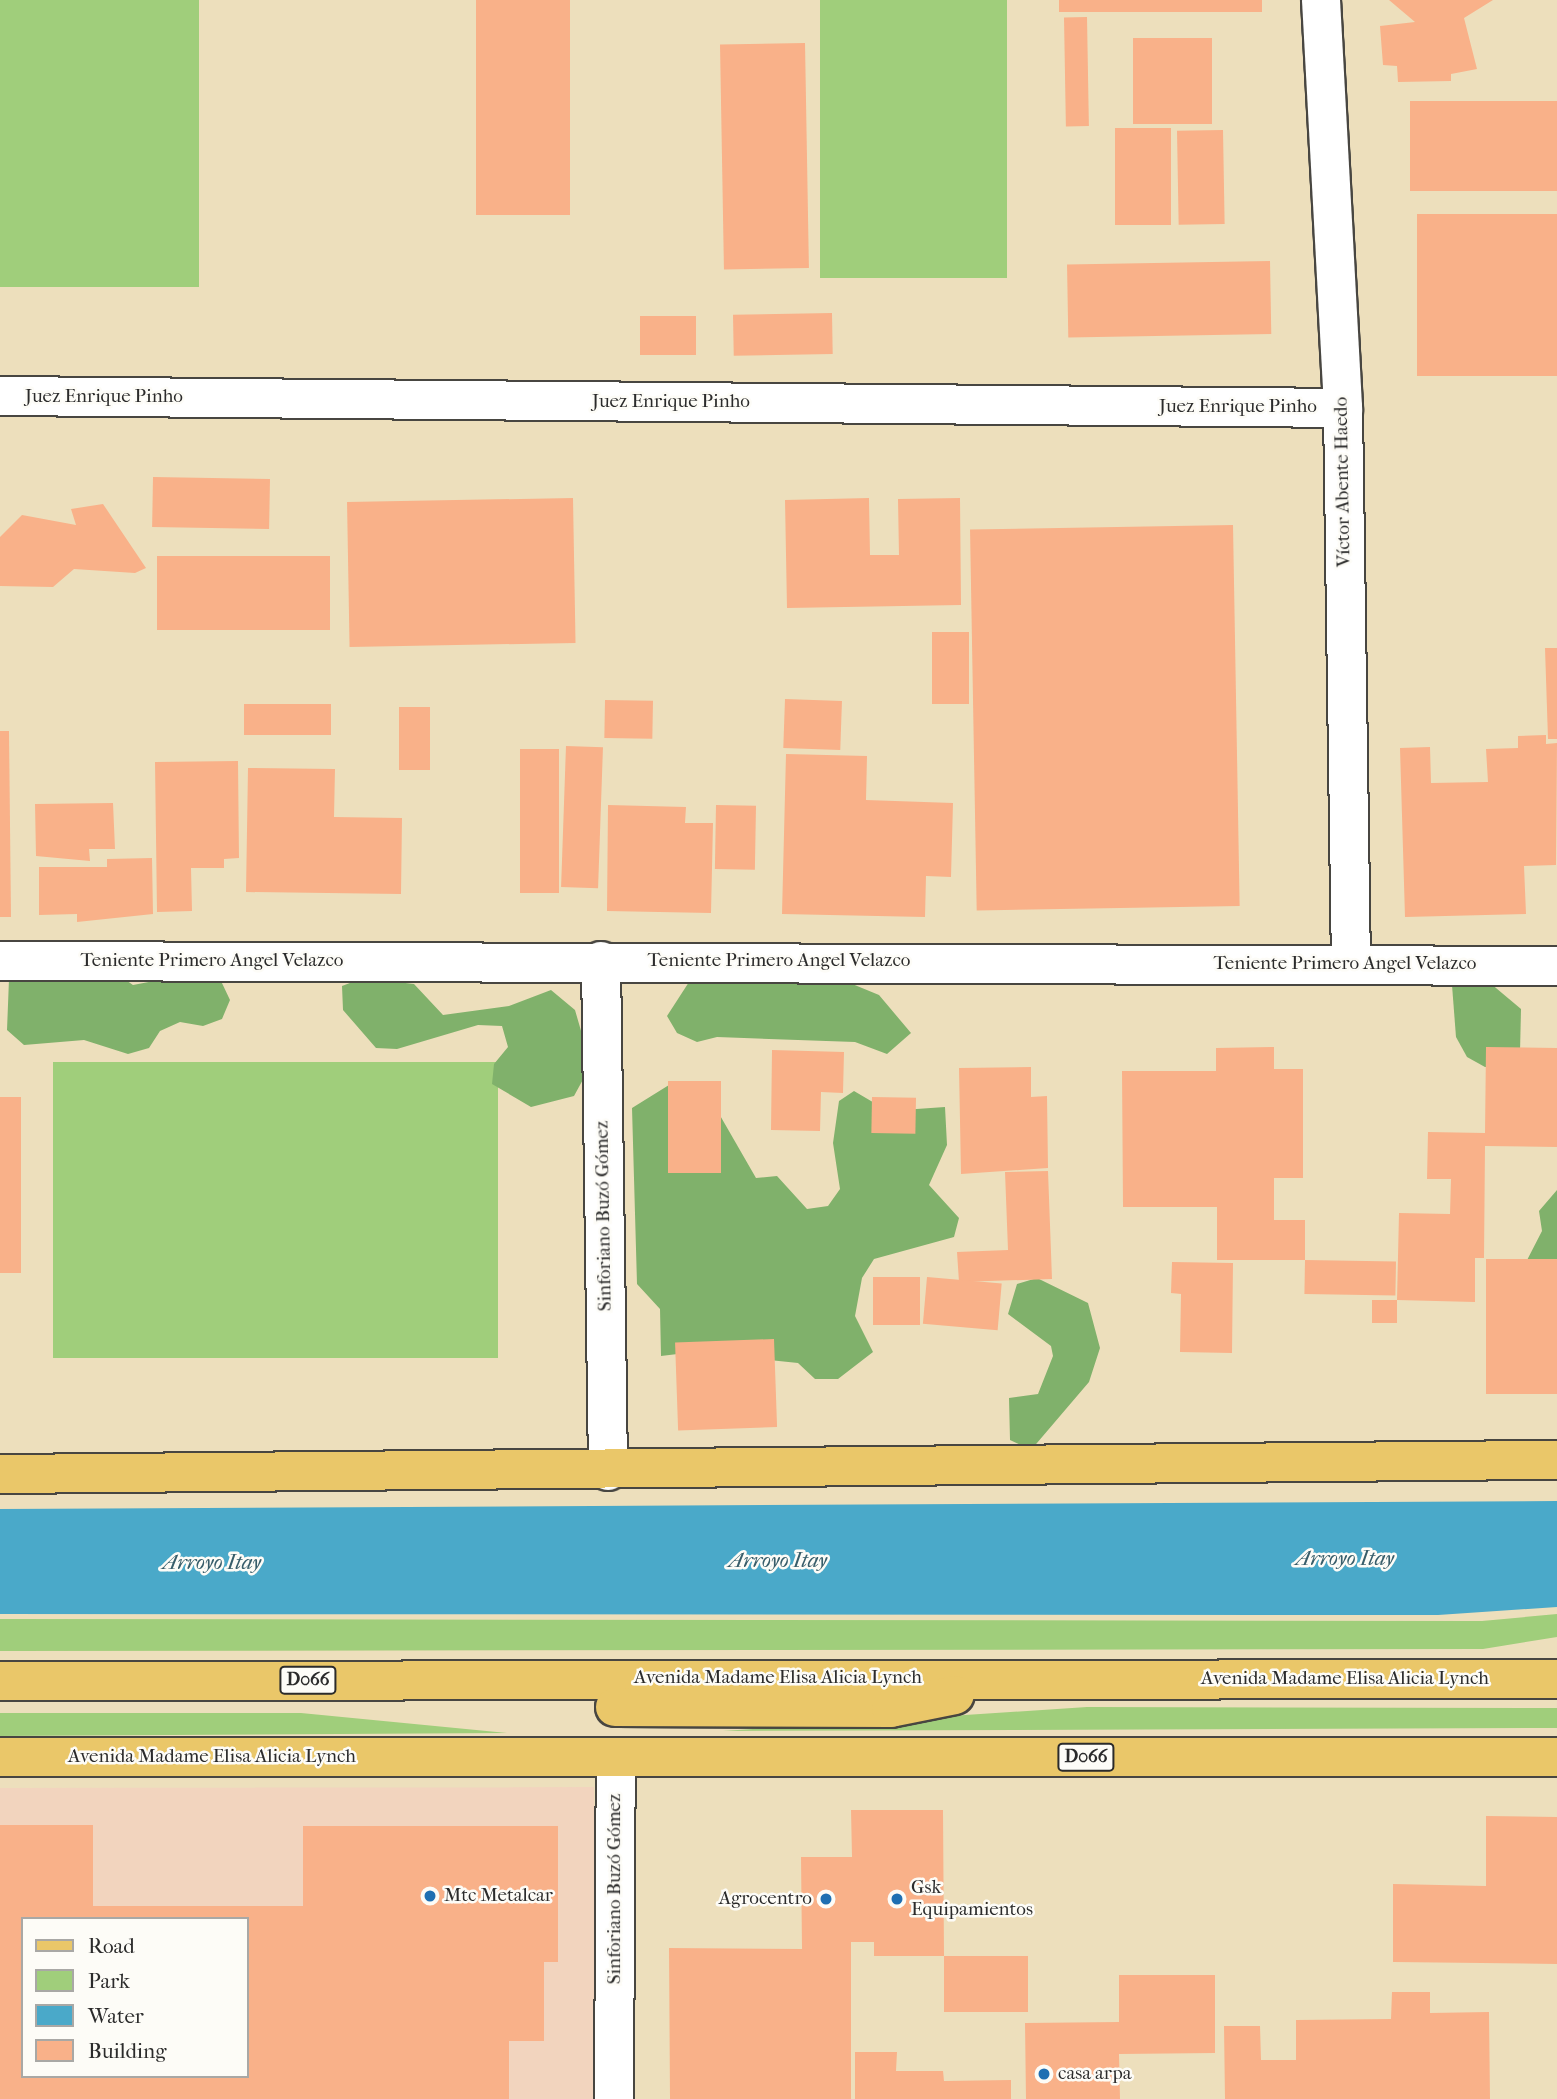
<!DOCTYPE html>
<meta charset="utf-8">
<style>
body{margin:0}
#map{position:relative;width:1557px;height:2099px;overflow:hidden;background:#eddfbc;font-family:"IM FELL French Canon",serif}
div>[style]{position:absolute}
.built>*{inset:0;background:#f2d4be}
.green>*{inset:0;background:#a0ce7b;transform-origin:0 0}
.forest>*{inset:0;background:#80b16b}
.water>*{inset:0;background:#4aa9c9}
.building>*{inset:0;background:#f9b189;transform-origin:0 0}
.roads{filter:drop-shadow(2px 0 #484641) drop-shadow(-2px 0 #484641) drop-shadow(0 2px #484641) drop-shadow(0 -2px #484641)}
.minor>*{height:38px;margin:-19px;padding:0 19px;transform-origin:19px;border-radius:19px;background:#fff}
.major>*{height:38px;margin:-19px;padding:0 19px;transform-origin:19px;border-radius:19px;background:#eac769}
.highway>*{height:38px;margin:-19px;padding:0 19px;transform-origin:19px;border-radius:19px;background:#eac769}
.dots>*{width:19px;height:19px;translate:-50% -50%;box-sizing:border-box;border:4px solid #fdfcf7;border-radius:50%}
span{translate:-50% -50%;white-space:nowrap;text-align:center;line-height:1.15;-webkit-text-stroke:5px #fdfcf7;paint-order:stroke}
.shield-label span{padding:2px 5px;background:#fdfcf7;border:2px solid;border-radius:5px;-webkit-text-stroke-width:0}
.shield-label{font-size:18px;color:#2b2b2b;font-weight:700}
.street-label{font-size:19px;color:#2b2b2b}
.poi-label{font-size:19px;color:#2b2b2b}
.left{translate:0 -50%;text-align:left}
.right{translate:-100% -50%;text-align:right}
.water-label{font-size:21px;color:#375d6a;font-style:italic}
.legend{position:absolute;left:21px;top:1917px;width:228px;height:161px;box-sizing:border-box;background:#fdfcf7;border:2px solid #a9a8a5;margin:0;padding:9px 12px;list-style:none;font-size:21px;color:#2b2b2b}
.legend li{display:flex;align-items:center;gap:14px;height:35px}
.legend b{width:35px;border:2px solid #a9a8a5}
</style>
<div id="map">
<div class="built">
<i style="clip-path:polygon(evenodd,594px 1787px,597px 2099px,0 2099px,0 1788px,594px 1787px,23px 1919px,247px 1919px,247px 2076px,23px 2076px,23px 1919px)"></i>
</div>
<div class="green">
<i style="left:0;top:0;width:199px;height:287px"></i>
<i style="left:820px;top:0;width:187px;height:278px"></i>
<i style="left:498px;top:1062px;width:296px;height:445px;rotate:90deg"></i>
<i style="clip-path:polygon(1557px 1614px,1557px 1637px,1483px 1649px,0 1651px,0 1619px,1482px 1621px)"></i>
<i style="clip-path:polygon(1087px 1707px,1557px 1708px,1557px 1728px,723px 1731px)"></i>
<i style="clip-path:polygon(0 1713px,301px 1713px,507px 1733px,0 1736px)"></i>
</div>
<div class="forest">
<i style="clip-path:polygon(98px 961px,133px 985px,201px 972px,221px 981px,230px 1000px,222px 1019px,203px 1026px,180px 1022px,160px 1031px,149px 1048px,128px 1054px,84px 1040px,24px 1045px,7px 1030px,9px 979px)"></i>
<i style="clip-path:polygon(1471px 967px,1521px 1009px,1520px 1052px,1506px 1067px,1485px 1067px,1467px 1057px,1456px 1037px,1452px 985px)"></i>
<i style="clip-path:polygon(363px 978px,414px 984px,443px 1015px,509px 1006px,551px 990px,575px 1010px,588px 1055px,586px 1074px,574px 1096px,531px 1107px,492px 1084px,494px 1064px,508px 1047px,502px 1026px,478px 1025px,397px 1049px,376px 1048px,343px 1010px,342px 986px)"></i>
<i style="clip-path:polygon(845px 981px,879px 995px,911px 1033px,887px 1054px,855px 1042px,717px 1037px,697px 1042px,677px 1033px,667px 1016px,689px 982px)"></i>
<i style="clip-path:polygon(669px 1085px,714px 1105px,756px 1178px,777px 1176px,807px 1209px,828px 1206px,840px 1189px,833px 1143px,839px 1101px,854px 1091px,888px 1111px,945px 1107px,947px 1145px,929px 1185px,959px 1218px,954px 1237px,874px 1259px,862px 1278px,855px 1316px,873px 1352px,838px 1379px,815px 1379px,798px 1363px,694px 1352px,661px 1356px,660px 1309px,637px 1284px,632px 1108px)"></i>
<i style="clip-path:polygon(1557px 1190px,1557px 1264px,1523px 1268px,1542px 1231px,1539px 1211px)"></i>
<i style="clip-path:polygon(1037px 1278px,1088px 1303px,1100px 1348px,1089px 1382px,1031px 1450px,1010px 1440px,1009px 1398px,1038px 1394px,1053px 1356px,1051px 1346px,1008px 1314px,1017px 1284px)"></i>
</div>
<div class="water">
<i style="clip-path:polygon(1557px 1501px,1557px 1607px,1438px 1615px,0 1614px,0 1509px)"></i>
</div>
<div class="building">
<i style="left:476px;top:0;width:94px;height:215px"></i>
<i style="left:1059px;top:0;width:203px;height:12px"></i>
<i style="clip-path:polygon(1389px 0,1493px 0,1464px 18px,1477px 69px,1451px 74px,1451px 81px,1398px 82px,1397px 66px,1383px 65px,1380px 26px,1415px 22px)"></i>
<i style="left:1087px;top:17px;width:109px;height:23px;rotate:89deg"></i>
<i style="left:1133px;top:38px;width:79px;height:86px"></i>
<i style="left:805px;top:43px;width:225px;height:85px;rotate:89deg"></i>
<i style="left:1557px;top:101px;width:90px;height:147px;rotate:90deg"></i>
<i style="left:1115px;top:128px;width:56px;height:97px"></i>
<i style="left:1223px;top:130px;width:94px;height:46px;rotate:89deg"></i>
<i style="left:1557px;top:214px;width:162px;height:140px;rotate:90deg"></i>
<i style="left:1270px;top:261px;width:73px;height:203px;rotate:89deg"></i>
<i style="left:832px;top:313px;width:41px;height:99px;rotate:89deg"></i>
<i style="left:696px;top:316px;width:39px;height:56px;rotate:90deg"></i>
<i style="left:153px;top:477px;width:117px;height:50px;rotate:1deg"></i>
<i style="left:573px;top:498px;width:145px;height:226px;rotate:89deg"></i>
<i style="clip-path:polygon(869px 498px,870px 555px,899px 555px,898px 499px,960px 498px,961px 605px,787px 608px,785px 500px)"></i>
<i style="clip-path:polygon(103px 504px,146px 568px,135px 573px,74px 569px,53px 587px,0 586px,0 537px,22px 515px,76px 525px,71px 509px)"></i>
<i style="left:1233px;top:525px;width:381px;height:263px;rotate:89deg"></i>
<i style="left:157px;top:556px;width:173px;height:74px"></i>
<i style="left:932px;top:632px;width:37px;height:72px"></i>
<i style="clip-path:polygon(1545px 648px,1557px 648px,1557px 739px,1548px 739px)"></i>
<i style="left:785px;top:699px;width:57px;height:49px;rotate:2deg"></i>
<i style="left:605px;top:700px;width:48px;height:38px;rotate:1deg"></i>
<i style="left:244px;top:704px;width:87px;height:31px"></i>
<i style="left:399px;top:707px;width:31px;height:63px"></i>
<i style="clip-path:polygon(0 731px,9px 731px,11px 917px,0 917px)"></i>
<i style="clip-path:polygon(1546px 735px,1546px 744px,1557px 743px,1556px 865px,1524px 866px,1526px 914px,1405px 917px,1400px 748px,1430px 747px,1431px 783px,1488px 782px,1486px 749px,1518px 748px,1518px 736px)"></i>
<i style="left:566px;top:746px;width:37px;height:141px;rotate:2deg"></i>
<i style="left:520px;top:749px;width:39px;height:144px"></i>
<i style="clip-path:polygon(786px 754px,867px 756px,866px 800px,953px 803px,951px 877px,926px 876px,925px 917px,782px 914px)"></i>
<i style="clip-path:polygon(238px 761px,239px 858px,224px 859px,224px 868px,191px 868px,192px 911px,157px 912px,155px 762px)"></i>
<i style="clip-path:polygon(248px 768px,335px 769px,334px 817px,402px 818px,401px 894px,246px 892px)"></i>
<i style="clip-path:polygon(113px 803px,115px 849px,89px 849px,90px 861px,36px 856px,35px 804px)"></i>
<i style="clip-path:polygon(608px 805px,686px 807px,685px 823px,713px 823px,711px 913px,607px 911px)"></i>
<i style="left:716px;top:805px;width:40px;height:64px;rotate:1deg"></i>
<i style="clip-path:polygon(152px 858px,153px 914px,77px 922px,77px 914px,39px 915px,39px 867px,107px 867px,107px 859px)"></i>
<i style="clip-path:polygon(1274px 1047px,1274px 1069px,1303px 1069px,1303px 1178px,1274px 1178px,1274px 1220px,1305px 1220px,1305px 1260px,1217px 1260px,1217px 1207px,1123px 1207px,1122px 1071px,1216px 1071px,1216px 1048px)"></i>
<i style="clip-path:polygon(1486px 1047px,1557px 1048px,1557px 1147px,1485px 1146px,1484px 1258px,1475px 1258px,1475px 1302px,1397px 1300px,1399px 1213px,1450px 1214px,1451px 1179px,1427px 1179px,1428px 1132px,1485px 1133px)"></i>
<i style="clip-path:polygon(772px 1050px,844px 1052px,843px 1093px,821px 1092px,820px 1131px,771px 1130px)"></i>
<i style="clip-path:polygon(1031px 1067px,1031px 1097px,1047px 1096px,1048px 1168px,961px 1174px,959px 1068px)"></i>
<i style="left:668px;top:1081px;width:53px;height:92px"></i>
<i style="left:0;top:1097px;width:21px;height:176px"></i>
<i style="left:872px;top:1097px;width:44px;height:36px;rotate:1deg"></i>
<i style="clip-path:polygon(1048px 1171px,1052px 1279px,959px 1282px,957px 1252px,1008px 1250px,1005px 1172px)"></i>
<i style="left:1557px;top:1259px;width:135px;height:71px;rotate:90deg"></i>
<i style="left:1305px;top:1260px;width:91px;height:34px;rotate:1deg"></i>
<i style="clip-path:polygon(1172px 1262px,1233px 1263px,1232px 1353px,1180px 1352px,1181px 1294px,1171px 1293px)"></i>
<i style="left:873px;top:1277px;width:47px;height:48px"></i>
<i style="left:927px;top:1277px;width:75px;height:47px;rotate:5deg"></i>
<i style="left:1372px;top:1300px;width:25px;height:23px"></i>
<i style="left:774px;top:1339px;width:88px;height:99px;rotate:88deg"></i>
<i style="clip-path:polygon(851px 1810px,943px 1810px,944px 1956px,874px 1956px,874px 1942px,851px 1942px,851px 2099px,670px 2099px,669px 1948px,802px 1949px,801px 1857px,852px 1857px)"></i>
<i style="clip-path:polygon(1486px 1816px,1557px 1817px,1557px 1964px,1393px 1962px,1393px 1884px,1486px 1886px)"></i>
<i style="clip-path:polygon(evenodd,0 1825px,93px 1825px,93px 1906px,303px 1906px,303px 1826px,558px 1826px,558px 1962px,544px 1962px,544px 2041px,509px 2041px,509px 2099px,0 2099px,0 1825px,23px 1919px,247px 1919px,247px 2076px,23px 2076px,23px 1919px)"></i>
<i style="left:944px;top:1956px;width:84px;height:56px"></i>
<i style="clip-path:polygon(1119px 1975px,1215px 1975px,1215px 2053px,1119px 2054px,1120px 2099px,1026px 2099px,1025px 2023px,1119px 2022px)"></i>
<i style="clip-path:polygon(1392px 1992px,1430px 1992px,1430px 2013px,1489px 2012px,1490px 2099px,1225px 2099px,1224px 2026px,1260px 2026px,1261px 2060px,1296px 2060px,1296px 2020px,1391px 2019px)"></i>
<i style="clip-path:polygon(855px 2052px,897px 2052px,896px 2071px,943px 2071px,944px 2081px,1011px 2080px,1011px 2099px,855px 2099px)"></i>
</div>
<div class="roads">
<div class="minor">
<i style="left:1321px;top:0;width:409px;rotate:86.9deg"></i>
<i style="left:1343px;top:408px;width:556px;rotate:89.18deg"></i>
<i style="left:0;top:396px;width:1343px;rotate:0.51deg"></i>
<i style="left:0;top:961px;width:1557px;rotate:0.18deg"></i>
<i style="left:601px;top:961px;width:510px;rotate:89.21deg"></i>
<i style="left:614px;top:2099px;width:342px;rotate:-89.7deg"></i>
</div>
<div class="major">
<i style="left:0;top:1474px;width:1557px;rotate:-0.52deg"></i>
</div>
<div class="highway">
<i style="left:0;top:1681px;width:1557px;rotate:-0.07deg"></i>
<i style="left:615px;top:1707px;width:276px;rotate:0.2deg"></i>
<i style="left:891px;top:1708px;width:65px;rotate:-11.5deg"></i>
<i style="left:0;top:1757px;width:1557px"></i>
</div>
</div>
<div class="dots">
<i style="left:430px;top:1896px;background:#1f6fb2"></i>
<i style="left:826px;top:1899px;background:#1f6fb2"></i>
<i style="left:897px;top:1899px;background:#1f6fb2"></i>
<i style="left:1044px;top:2074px;background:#1f6fb2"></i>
</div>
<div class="shield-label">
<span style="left:308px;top:1680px">D066</span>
<span style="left:1086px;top:1757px">D066</span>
</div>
<div class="street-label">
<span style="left:104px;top:397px">Juez Enrique Pinho</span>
<span style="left:671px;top:402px">Juez Enrique Pinho</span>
<span style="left:1238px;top:407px">Juez Enrique Pinho</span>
<span style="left:1343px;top:482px;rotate:-91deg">Víctor Abente Haedo</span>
<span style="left:212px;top:961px">Teniente Primero Angel Velazco</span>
<span style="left:779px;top:961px">Teniente Primero Angel Velazco</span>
<span style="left:1345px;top:964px">Teniente Primero Angel Velazco</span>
<span style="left:604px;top:1216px;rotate:-91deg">Sinforiano Buzó Gómez</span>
<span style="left:778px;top:1678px">Avenida Madame Elisa Alicia Lynch</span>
<span style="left:1345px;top:1679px">Avenida Madame Elisa Alicia Lynch</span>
<span style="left:212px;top:1757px">Avenida Madame Elisa Alicia Lynch</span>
<span style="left:615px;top:1889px;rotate:-90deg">Sinforiano Buzó Gómez</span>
</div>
<div class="poi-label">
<span class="left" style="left:911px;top:1899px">Gsk<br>Equipamientos</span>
<span class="left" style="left:444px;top:1896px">Mtc Metalcar</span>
<span class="right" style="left:812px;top:1899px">Agrocentro</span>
<span class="left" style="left:1058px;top:2074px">casa arpa</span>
</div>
<div class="water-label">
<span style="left:1345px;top:1558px">Arroyo Itay</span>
<span style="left:778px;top:1560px">Arroyo Itay</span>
<span style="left:212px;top:1562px">Arroyo Itay</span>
</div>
<ul class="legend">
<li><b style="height:9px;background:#eac769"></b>Road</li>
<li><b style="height:19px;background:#a0ce7b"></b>Park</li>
<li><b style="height:19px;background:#4aa9c9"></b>Water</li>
<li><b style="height:19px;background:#f9b189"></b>Building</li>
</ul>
</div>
